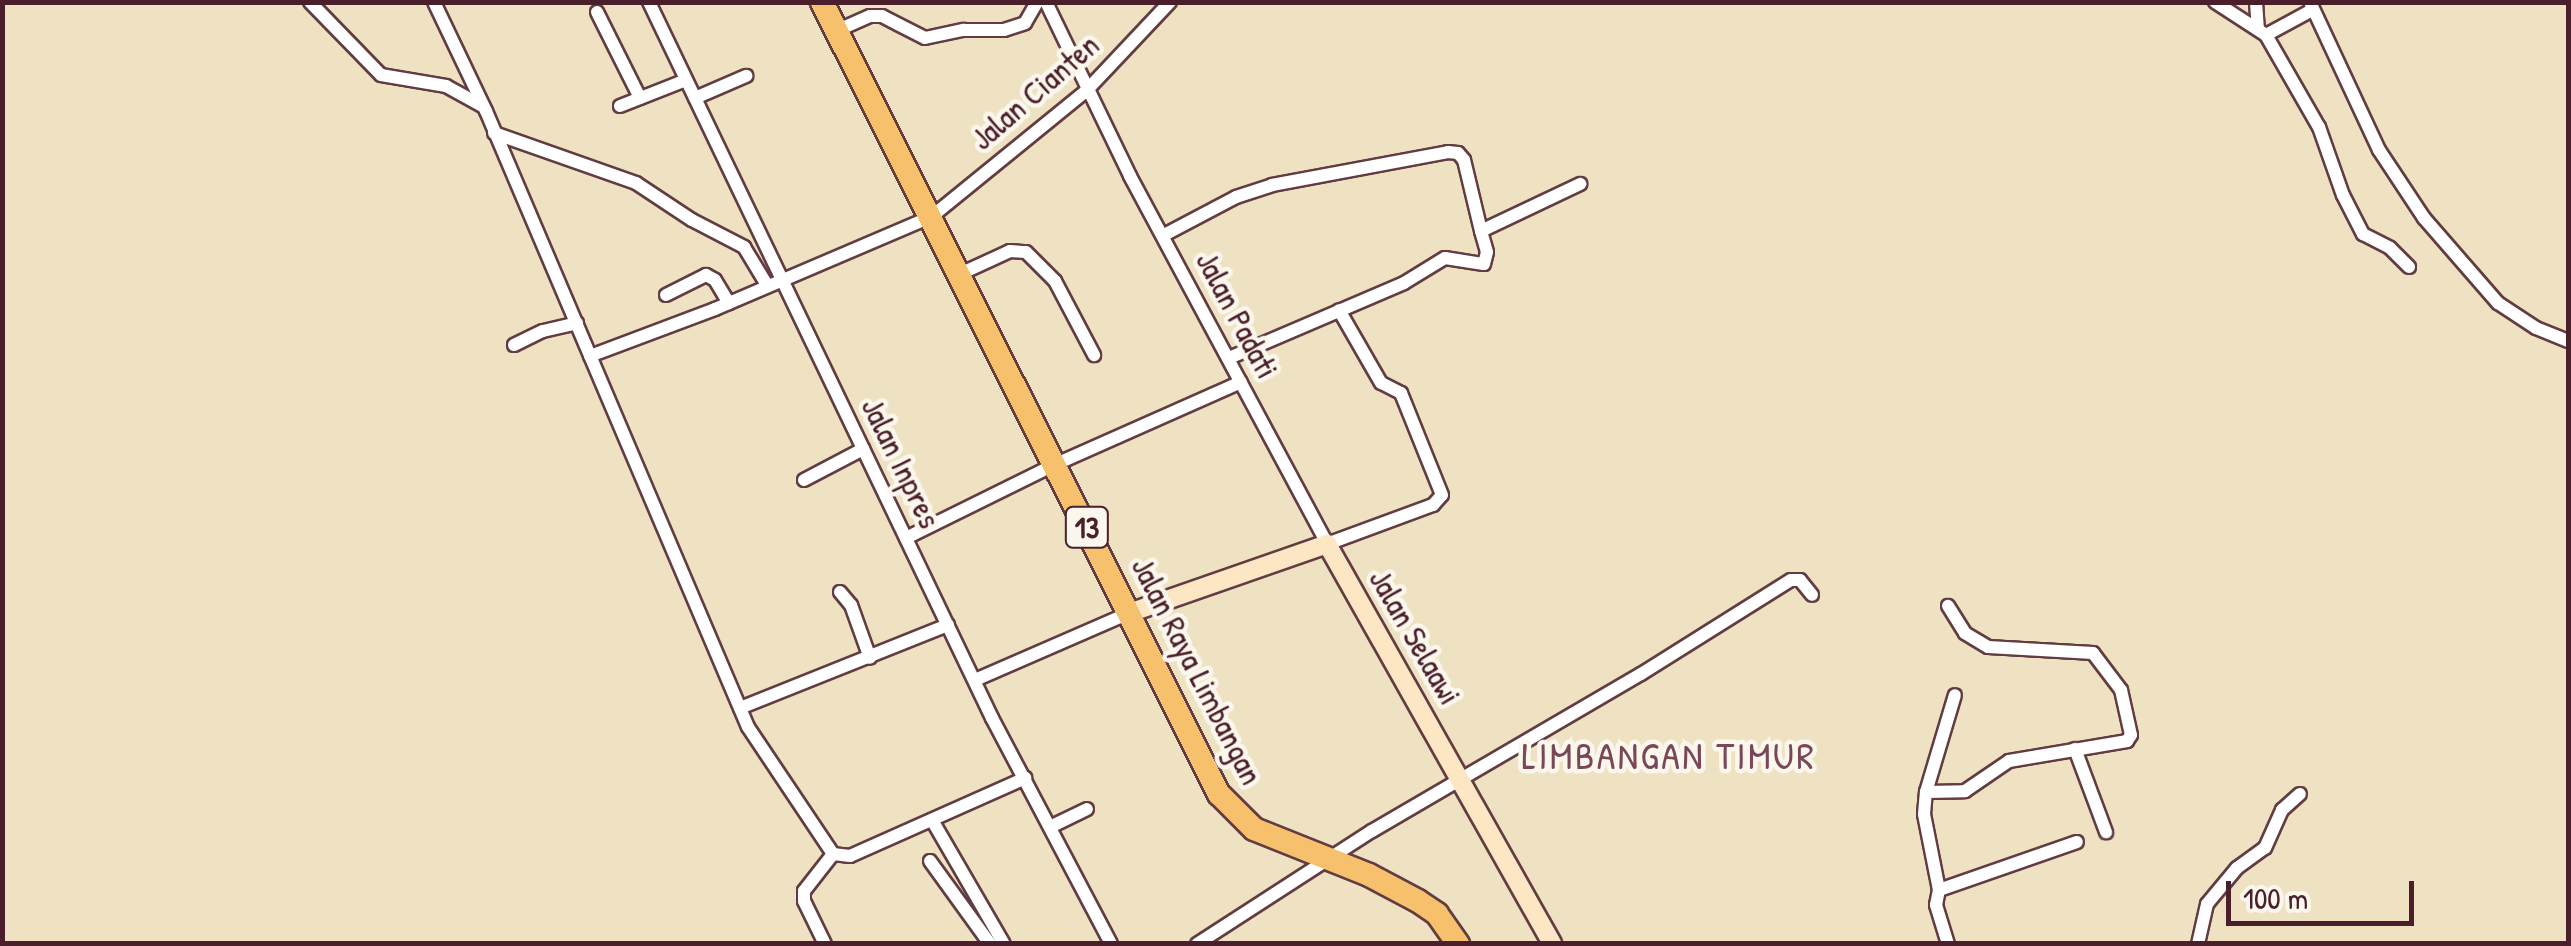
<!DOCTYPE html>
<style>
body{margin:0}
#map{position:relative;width:2571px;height:946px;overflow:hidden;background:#eee2c3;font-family:"Patrick Hand",sans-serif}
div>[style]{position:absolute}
.roads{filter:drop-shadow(2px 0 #633c42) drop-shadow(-2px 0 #633c42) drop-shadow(0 2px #633c42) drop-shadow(0 -2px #633c42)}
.street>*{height:12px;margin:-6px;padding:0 6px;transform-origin:6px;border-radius:6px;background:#fff}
.secondary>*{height:18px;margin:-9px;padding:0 9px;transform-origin:9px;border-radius:9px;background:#fce6c4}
.highway>*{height:22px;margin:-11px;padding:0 11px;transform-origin:11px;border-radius:11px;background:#f7c06c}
span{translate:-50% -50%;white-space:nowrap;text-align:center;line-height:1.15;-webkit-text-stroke:9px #fbf7ec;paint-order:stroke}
.shield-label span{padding:2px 8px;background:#fbf7ec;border:2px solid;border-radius:8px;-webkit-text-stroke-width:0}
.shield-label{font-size:30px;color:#4a1f2b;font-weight:700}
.street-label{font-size:32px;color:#4a1f2b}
.quarter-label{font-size:38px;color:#794757;letter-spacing:2.5px}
.frame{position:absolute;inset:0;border:5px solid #4a1f2b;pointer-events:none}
.scale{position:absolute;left:2226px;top:881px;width:188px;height:45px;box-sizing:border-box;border:5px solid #4a1f2b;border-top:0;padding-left:12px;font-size:30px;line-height:35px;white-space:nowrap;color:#4a1f2b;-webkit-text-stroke:8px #fbf7ec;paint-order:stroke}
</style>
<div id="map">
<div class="roads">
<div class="street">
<i style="left:310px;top:2px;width:102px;rotate:45.8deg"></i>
<i style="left:381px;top:75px;width:66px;rotate:9.6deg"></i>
<i style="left:446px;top:86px;width:43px;rotate:28.9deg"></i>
<i style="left:434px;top:2px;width:121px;rotate:64.5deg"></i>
<i style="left:486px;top:111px;width:669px;rotate:66.96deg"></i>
<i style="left:748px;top:727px;width:153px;rotate:56.2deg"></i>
<i style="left:833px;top:854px;width:47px;rotate:128.1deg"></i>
<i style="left:804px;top:891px;width:10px;rotate:90deg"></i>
<i style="left:804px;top:901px;width:48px;rotate:64deg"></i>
<i style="left:649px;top:2px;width:794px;rotate:64.4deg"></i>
<i style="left:992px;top:718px;width:255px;rotate:62.2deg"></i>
<i style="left:1046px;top:2px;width:193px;rotate:64.2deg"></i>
<i style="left:1130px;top:176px;width:417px;rotate:61.8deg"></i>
<i style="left:1327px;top:544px;width:113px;rotate:-20.2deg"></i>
<i style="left:1433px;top:505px;width:13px;rotate:-48deg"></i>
<i style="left:1442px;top:495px;width:110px;rotate:-111.9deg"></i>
<i style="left:1401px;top:393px;width:22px;rotate:-153deg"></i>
<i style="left:1381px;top:383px;width:84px;rotate:-119.9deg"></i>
<i style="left:2215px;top:2px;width:61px;rotate:32.9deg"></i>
<i style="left:2266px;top:35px;width:106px;rotate:60.1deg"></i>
<i style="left:2319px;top:127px;width:72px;rotate:70.6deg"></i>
<i style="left:2343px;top:195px;width:44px;rotate:62.9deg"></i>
<i style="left:2363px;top:234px;width:30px;rotate:27deg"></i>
<i style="left:2390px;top:248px;width:27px;rotate:45deg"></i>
<i style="left:2256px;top:2px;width:27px;rotate:86deg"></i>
<i style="left:2310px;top:2px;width:163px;rotate:65deg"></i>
<i style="left:2379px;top:150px;width:82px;rotate:56.5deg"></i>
<i style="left:2424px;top:218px;width:113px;rotate:49deg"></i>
<i style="left:2498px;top:303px;width:45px;rotate:33.3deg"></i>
<i style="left:2536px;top:328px;width:35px;rotate:22deg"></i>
<i style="left:597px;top:12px;width:96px;rotate:63.4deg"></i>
<i style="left:836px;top:31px;width:37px;rotate:-24deg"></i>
<i style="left:870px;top:16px;width:12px"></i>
<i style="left:882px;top:16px;width:48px;rotate:27.1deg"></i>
<i style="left:925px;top:38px;width:40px;rotate:-12deg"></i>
<i style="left:964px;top:30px;width:40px"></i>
<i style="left:1004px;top:30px;width:22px;rotate:-18deg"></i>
<i style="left:1025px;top:23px;width:24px;rotate:-60deg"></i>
<i style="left:2266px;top:35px;width:52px;rotate:-28.5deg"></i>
<i style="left:695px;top:98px;width:56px;rotate:-23.3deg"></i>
<i style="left:620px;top:106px;width:71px;rotate:-21.5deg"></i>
<i style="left:494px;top:133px;width:151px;rotate:19.4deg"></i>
<i style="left:636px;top:183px;width:67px;rotate:33.5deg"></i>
<i style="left:692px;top:220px;width:59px;rotate:27.4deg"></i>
<i style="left:744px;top:247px;width:44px;rotate:58.8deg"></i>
<i style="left:1164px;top:235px;width:81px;rotate:-27.8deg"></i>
<i style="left:1236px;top:197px;width:38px;rotate:-18deg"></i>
<i style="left:1272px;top:185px;width:179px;rotate:-10.6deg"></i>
<i style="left:1448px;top:152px;width:10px;rotate:6deg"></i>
<i style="left:1458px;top:153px;width:9px;rotate:49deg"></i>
<i style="left:1464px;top:160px;width:73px;rotate:76.5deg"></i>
<i style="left:1481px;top:231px;width:110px;rotate:-25.4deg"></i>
<i style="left:960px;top:274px;width:55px;rotate:-24.7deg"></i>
<i style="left:1010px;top:251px;width:16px;rotate:4deg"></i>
<i style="left:1026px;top:252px;width:41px;rotate:45deg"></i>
<i style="left:1055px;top:281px;width:84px;rotate:62.2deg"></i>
<i style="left:666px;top:295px;width:45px;rotate:-26.6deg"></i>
<i style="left:706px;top:275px;width:10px;rotate:29deg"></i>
<i style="left:715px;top:280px;width:27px;rotate:59deg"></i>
<i style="left:514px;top:345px;width:32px;rotate:-26deg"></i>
<i style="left:543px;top:331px;width:35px;rotate:-13deg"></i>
<i style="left:590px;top:356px;width:134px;rotate:-20.6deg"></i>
<i style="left:715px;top:309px;width:235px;rotate:-23.1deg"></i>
<i style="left:931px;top:217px;width:201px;rotate:-39.1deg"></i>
<i style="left:1087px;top:90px;width:121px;rotate:-46.7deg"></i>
<i style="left:1229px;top:358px;width:190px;rotate:-23.2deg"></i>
<i style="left:1404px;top:283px;width:48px;rotate:-31.4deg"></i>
<i style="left:1445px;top:258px;width:39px;rotate:9deg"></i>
<i style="left:1484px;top:264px;width:12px;rotate:-76deg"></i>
<i style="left:1487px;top:252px;width:22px;rotate:-106deg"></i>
<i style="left:804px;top:480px;width:67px;rotate:-27.7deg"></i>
<i style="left:906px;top:538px;width:167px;rotate:-26.3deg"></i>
<i style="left:1056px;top:464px;width:202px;rotate:-23.9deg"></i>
<i style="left:840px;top:592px;width:17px;rotate:50deg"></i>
<i style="left:851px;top:605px;width:56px;rotate:70.3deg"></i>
<i style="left:975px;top:680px;width:168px;rotate:-23.5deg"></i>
<i style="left:740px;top:708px;width:224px;rotate:-21.8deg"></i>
<i style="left:2075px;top:749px;width:89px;rotate:69.5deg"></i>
<i style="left:1926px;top:792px;width:101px;rotate:-73.4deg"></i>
<i style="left:932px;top:820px;width:143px;rotate:59.9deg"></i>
<i style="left:1050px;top:827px;width:41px;rotate:-25.9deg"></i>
<i style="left:833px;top:854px;width:17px;rotate:7deg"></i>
<i style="left:850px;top:856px;width:192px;rotate:-24deg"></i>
<i style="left:930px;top:861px;width:102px;rotate:54.1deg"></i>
<i style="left:1939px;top:890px;width:77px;rotate:-101.2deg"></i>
<i style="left:1924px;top:814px;width:22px;rotate:-85deg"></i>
<i style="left:1926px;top:792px;width:39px;rotate:-1deg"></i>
<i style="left:1965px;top:791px;width:53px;rotate:-34.3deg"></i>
<i style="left:2009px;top:761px;width:120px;rotate:-9.6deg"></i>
<i style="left:2127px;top:741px;width:7px;rotate:-56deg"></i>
<i style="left:2131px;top:735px;width:46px;rotate:-102.5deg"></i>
<i style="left:2121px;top:690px;width:46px;rotate:-127.1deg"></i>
<i style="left:2093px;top:653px;width:105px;rotate:-176.7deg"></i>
<i style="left:1988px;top:647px;width:27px;rotate:-149deg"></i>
<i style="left:1965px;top:633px;width:32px;rotate:-122deg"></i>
<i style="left:1197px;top:944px;width:208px;rotate:-32.9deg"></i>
<i style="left:1372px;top:831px;width:311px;rotate:-30.3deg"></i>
<i style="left:1641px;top:674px;width:177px;rotate:-32.1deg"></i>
<i style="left:1791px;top:580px;width:9px"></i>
<i style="left:1800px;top:580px;width:19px;rotate:51deg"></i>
<i style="left:1948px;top:944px;width:41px;rotate:-107.1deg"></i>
<i style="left:1936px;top:905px;width:15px;rotate:-79deg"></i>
<i style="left:1939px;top:890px;width:146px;rotate:-19.2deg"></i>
<i style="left:2198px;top:944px;width:41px;rotate:-77.3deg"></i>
<i style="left:2207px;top:904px;width:47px;rotate:-50.2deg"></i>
<i style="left:2237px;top:868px;width:34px;rotate:-36deg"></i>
<i style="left:2265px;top:848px;width:42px;rotate:-65.9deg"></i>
<i style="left:2282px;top:810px;width:24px;rotate:-42deg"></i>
</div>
<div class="secondary">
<i style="left:1129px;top:613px;width:210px;rotate:-19.2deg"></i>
<i style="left:1327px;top:544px;width:459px;rotate:60.6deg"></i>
</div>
<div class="highway">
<i style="left:822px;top:2px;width:886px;rotate:63.38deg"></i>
<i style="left:1219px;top:794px;width:49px;rotate:45deg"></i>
<i style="left:1254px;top:829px;width:124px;rotate:21.8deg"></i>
<i style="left:1369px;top:875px;width:55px;rotate:28deg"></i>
<i style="left:1418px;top:901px;width:23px;rotate:34deg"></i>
<i style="left:1437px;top:914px;width:37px;rotate:55deg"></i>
</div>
</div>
<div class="shield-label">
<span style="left:1087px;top:527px">13</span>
</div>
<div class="street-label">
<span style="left:1035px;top:92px;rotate:-41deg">Jalan Cianten</span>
<span style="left:1237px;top:315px;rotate:62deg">Jalan Padati</span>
<span style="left:901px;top:463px;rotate:64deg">Jalan Inpres</span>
<span style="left:1415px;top:637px;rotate:60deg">Jalan Selaawi</span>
<span style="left:1197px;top:671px;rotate:63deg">Jalan Raya Limbangan</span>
</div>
<div class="quarter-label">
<span style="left:1669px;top:756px">LIMBANGAN TIMUR</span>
</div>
<div class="frame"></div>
<div class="scale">100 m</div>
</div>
